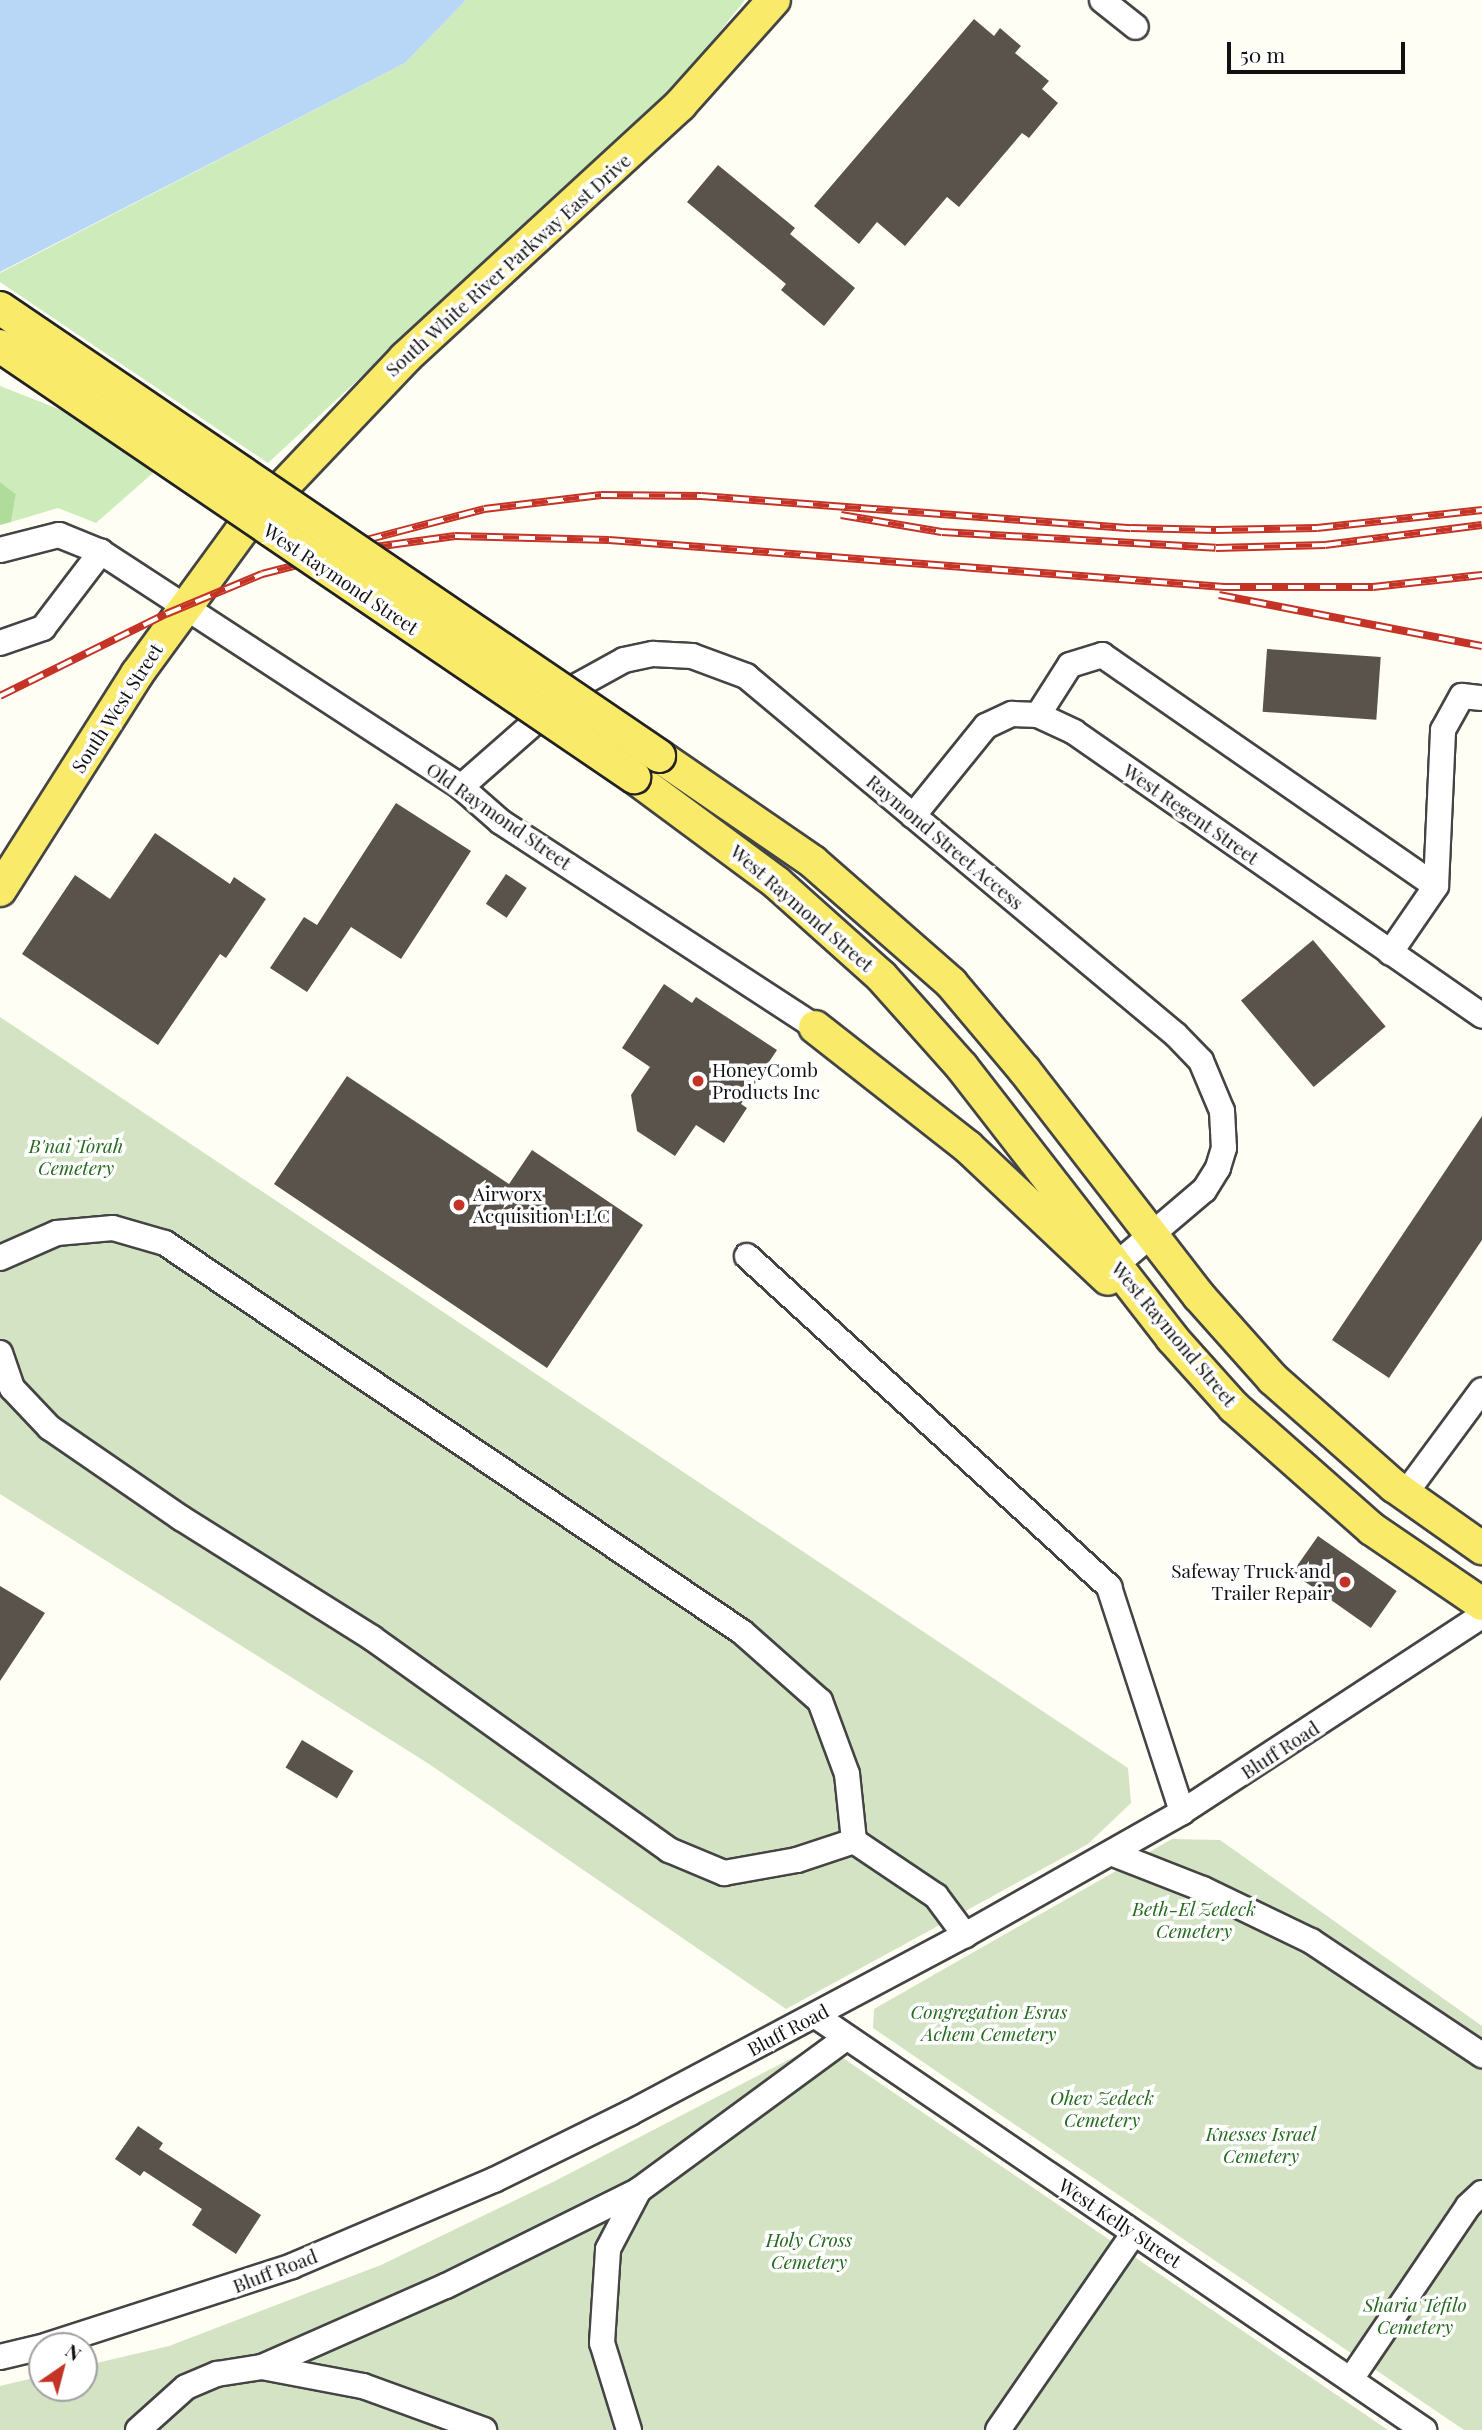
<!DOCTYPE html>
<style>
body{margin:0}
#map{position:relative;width:1482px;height:2430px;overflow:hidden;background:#fffef4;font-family:"Playfair Display",serif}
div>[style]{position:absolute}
.green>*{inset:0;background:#ceebbc}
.forest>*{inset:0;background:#afdc9b}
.cemetery>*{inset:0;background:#d4e3c3}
.water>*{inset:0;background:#b8d7f7}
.building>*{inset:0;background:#5a534c;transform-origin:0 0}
.roads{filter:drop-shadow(2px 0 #444) drop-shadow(-2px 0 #444) drop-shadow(0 2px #444) drop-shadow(0 -2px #444)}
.minor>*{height:24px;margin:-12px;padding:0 12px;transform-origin:12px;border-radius:12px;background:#fff}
.major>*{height:32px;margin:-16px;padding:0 16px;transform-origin:16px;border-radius:16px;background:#faea69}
.rail>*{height:8px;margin-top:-4px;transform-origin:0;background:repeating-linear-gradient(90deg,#fff 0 16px,#c43325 0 32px);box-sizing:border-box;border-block:2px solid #c43325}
.bridges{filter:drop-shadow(2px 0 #222) drop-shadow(-2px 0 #222) drop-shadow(0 2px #222) drop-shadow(0 -2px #222)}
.major-bridge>*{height:32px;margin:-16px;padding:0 16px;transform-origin:16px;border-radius:16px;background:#faea69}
.dots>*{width:19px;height:19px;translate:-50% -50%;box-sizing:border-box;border:4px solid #fff;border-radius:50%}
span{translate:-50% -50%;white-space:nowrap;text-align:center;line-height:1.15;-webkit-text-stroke:7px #fff;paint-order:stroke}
.street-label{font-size:19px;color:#111}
.poi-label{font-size:19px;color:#111}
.left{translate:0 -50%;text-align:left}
.right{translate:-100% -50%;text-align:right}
.park-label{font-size:19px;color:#246b1e;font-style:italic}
.north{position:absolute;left:28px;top:2332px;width:70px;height:70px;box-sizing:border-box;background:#fff;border:2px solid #a0a0a0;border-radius:50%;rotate:35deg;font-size:19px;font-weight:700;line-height:28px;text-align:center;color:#111}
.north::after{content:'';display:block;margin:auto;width:24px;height:32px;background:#c43325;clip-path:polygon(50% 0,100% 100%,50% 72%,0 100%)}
.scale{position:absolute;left:1227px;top:42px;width:178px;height:32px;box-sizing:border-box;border:4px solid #111;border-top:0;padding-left:9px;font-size:21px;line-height:24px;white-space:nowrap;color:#111;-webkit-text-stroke:5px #fff;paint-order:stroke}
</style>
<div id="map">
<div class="green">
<i style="clip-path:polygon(466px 0,745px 0,678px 84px,268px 463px,0 282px,0 273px,405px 63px)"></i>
<i style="clip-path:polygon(0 386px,64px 411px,154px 472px,96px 523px,58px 508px,11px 522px,16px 494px,0 482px)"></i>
</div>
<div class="forest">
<i style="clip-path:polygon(0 482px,16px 494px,11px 522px,0 525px)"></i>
</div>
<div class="cemetery">
<i style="clip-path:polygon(0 1017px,1128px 1768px,1131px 1803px,1088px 1844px,786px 2009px,429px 1764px,0 1494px)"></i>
<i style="clip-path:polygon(1172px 1839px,1220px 1840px,1482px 2026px,1482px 2430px,1464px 2430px,873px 2028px,874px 2009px)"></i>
<i style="clip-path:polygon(821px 2043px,1388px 2430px,0 2430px,0 2386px,42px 2376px,42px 2388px,84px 2388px,84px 2366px,169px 2346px,381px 2265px,555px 2181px)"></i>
</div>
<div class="water">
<i style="clip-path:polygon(0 0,466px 0,405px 63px,0 272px)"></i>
</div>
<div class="building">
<i style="clip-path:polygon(974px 19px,994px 36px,1000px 28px,1021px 46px,1015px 53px,1049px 81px,1042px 89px,1058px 103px,1029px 138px,1022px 133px,959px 207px,947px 197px,905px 246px,877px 222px,859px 244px,814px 206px)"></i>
<i style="clip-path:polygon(718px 165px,795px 228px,790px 234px,855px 288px,824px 326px,781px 290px,786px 284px,687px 202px)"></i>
<i style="left:1267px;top:649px;width:114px;height:63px;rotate:4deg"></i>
<i style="clip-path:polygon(396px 803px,471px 851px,401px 959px,351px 927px,307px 992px,270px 968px,304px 917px,317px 925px)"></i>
<i style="clip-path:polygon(155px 833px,230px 884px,234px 877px,266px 899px,226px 958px,220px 954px,158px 1045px,22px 954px,75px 875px,110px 899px)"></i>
<i style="left:506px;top:874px;width:25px;height:36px;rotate:34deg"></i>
<i style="left:1313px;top:940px;width:113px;height:94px;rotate:50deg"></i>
<i style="clip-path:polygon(664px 984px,692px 1003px,696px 997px,777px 1050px,741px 1104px,747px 1108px,724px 1143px,696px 1125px,675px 1156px,637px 1131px,631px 1095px,650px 1067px,622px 1048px)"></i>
<i style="clip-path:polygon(347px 1076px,509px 1184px,532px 1150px,643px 1225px,547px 1368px,274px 1184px)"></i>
<i style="clip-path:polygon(1482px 1116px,1482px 1240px,1389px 1378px,1332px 1340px)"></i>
<i style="left:1318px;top:1536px;width:96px;height:45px;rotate:35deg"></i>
<i style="clip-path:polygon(0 1586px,45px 1613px,0 1681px)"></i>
<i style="left:302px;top:1740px;width:60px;height:32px;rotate:31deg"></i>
<i style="clip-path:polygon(138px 2126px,163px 2143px,159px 2149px,261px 2215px,236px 2254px,192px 2225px,202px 2209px,144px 2171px,140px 2176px,115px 2159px)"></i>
</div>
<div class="roads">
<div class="minor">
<i style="left:1102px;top:0;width:43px;rotate:38.5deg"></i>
<i style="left:0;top:550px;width:61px;rotate:-14.3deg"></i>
<i style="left:59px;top:535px;width:45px;rotate:22deg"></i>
<i style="left:0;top:643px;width:46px;rotate:-19.2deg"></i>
<i style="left:43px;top:628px;width:96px;rotate:-52.7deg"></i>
<i style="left:101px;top:552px;width:430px;rotate:33.1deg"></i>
<i style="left:461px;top:787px;width:53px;rotate:41.2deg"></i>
<i style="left:501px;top:822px;width:375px;rotate:33.1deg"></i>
<i style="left:1038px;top:715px;width:59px;rotate:-57.4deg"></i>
<i style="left:1070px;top:665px;width:34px;rotate:-17deg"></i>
<i style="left:1102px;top:655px;width:406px;rotate:34.7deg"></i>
<i style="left:1436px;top:886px;width:81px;rotate:124.5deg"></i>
<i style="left:461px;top:787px;width:152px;rotate:-41.3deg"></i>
<i style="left:575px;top:687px;width:56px;rotate:-28.9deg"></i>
<i style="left:624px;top:660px;width:30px;rotate:-12deg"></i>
<i style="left:653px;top:654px;width:39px;rotate:3deg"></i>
<i style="left:692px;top:656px;width:58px;rotate:20.3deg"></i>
<i style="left:746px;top:676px;width:560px;rotate:39.86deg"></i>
<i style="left:1176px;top:1035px;width:36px;rotate:46deg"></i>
<i style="left:1201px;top:1061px;width:54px;rotate:67.2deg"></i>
<i style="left:1222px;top:1111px;width:37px;rotate:87deg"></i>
<i style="left:1224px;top:1148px;width:21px;rotate:107deg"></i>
<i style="left:1218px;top:1168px;width:26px;rotate:122deg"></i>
<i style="left:1204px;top:1190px;width:116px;rotate:139.6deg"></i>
<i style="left:913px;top:816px;width:116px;rotate:-51deg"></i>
<i style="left:986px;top:726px;width:29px;rotate:-25deg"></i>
<i style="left:1012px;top:714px;width:26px;rotate:2deg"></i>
<i style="left:1038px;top:715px;width:40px;rotate:25deg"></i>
<i style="left:1074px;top:732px;width:497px;rotate:34.8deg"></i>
<i style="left:1436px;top:886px;width:156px;rotate:-87.4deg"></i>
<i style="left:1443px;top:730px;width:39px;rotate:-61deg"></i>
<i style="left:1462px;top:696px;width:20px;rotate:6deg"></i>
<i style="left:747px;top:1256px;width:491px;rotate:42.4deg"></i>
<i style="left:1109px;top:1587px;width:237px;rotate:72deg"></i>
<i style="left:0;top:1258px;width:62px;rotate:-23.7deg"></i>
<i style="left:57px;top:1233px;width:56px;rotate:-5.1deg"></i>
<i style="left:113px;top:1228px;width:54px;rotate:16.1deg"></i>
<i style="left:165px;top:1243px;width:696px;rotate:33.99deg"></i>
<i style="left:742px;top:1632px;width:104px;rotate:41.5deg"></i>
<i style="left:820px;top:1701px;width:78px;rotate:69.7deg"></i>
<i style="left:847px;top:1774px;width:67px;rotate:84deg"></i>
<i style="left:0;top:1353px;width:37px;rotate:71deg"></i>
<i style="left:12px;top:1388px;width:55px;rotate:46.5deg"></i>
<i style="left:50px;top:1428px;width:159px;rotate:34.5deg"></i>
<i style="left:181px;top:1518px;width:226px;rotate:32.1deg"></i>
<i style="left:372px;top:1638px;width:365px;rotate:35.5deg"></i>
<i style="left:669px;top:1850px;width:60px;rotate:22.7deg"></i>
<i style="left:724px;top:1873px;width:74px;rotate:-10.1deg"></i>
<i style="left:797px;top:1860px;width:60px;rotate:-18.4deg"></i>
<i style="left:854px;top:1841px;width:99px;rotate:33.9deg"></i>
<i style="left:936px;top:1896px;width:49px;rotate:53.4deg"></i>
<i style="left:1405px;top:1494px;width:129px;rotate:-53.5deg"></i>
<i style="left:1111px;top:1853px;width:99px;rotate:21.4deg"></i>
<i style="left:1203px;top:1889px;width:120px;rotate:25.7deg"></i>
<i style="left:1311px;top:1941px;width:206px;rotate:33.7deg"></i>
<i style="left:816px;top:2016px;width:736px;rotate:34.25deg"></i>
<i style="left:45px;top:2346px;width:260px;rotate:-17.9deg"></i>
<i style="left:292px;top:2266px;width:220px;rotate:-23.1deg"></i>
<i style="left:494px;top:2180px;width:152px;rotate:-26.2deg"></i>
<i style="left:630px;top:2113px;width:379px;rotate:-28deg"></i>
<i style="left:965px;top:1935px;width:249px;rotate:-29.5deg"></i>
<i style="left:1182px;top:1812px;width:358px;rotate:-33.2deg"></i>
<i style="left:0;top:2357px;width:43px;rotate:-13.4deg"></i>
<i style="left:262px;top:2367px;width:201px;rotate:-23.8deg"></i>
<i style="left:446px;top:2286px;width:216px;rotate:-26.4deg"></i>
<i style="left:639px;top:2190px;width:257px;rotate:-36.3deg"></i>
<i style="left:1351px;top:2379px;width:209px;rotate:-55.9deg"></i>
<i style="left:1468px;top:2206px;width:19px;rotate:-43deg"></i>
<i style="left:138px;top:2430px;width:64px;rotate:-41.9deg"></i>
<i style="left:186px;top:2387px;width:34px;rotate:-23deg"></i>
<i style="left:217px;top:2374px;width:46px;rotate:-8.8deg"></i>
<i style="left:262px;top:2367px;width:103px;rotate:10.7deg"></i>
<i style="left:363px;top:2386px;width:129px;rotate:20deg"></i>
<i style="left:629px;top:2430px;width:91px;rotate:-107.2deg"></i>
<i style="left:602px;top:2343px;width:94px;rotate:-86.3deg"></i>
<i style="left:608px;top:2249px;width:67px;rotate:-62.3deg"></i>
<i style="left:998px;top:2430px;width:239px;rotate:-55.4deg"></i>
</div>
<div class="major">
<i style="left:659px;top:756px;width:187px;rotate:34.5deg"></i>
<i style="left:813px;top:862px;width:184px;rotate:41.2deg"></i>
<i style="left:951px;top:983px;width:115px;rotate:49.9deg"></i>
<i style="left:1025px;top:1071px;width:284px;rotate:52.3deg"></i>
<i style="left:1199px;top:1296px;width:111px;rotate:48.3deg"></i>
<i style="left:1273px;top:1379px;width:162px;rotate:41.5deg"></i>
<i style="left:1394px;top:1486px;width:108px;rotate:35.2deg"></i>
<i style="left:634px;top:777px;width:178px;rotate:36.5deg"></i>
<i style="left:777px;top:883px;width:140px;rotate:41.8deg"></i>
<i style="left:881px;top:976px;width:122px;rotate:48.3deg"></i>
<i style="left:962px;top:1067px;width:343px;rotate:52.2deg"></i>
<i style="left:1172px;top:1338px;width:93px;rotate:48.1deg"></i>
<i style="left:1234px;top:1407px;width:184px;rotate:41.5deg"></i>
<i style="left:1372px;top:1529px;width:133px;rotate:34.3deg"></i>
<i style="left:0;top:890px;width:256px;rotate:-57.6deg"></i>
<i style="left:137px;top:674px;width:178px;rotate:-53.9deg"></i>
<i style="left:242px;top:530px;width:237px;rotate:-46.5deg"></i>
<i style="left:405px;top:358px;width:374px;rotate:-42.6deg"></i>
<i style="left:680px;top:105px;width:141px;rotate:-48.2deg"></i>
<i style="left:815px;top:1027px;width:194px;rotate:38.1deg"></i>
<i style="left:968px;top:1147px;width:192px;rotate:43.3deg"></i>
</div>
</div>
<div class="rail">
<i style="left:841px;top:515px;width:102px;rotate:9.6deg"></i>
<i style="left:942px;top:532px;width:274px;rotate:3.3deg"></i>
<i style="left:1216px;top:548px;width:109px;rotate:-1.6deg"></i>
<i style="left:1325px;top:545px;width:158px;rotate:-7.3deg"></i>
<i style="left:366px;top:540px;width:122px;rotate:-14.7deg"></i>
<i style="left:484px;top:509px;width:118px;rotate:-6.8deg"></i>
<i style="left:601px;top:495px;width:100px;rotate:0.6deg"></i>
<i style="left:701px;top:496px;width:431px;rotate:4.3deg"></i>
<i style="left:1131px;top:528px;width:85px;rotate:1.3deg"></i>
<i style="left:1216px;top:530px;width:101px;rotate:-1.1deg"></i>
<i style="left:1317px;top:528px;width:166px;rotate:-6.2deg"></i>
<i style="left:1219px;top:595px;width:268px;rotate:11deg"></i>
<i style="left:0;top:696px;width:185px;rotate:-26.3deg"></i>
<i style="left:166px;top:614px;width:104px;rotate:-22.6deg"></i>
<i style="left:262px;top:574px;width:101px;rotate:-14.3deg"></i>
<i style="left:360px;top:549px;width:96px;rotate:-7.8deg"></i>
<i style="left:455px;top:536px;width:154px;rotate:1.5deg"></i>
<i style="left:609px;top:540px;width:617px;rotate:4.37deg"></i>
<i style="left:1224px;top:587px;width:149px"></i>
<i style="left:1373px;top:587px;width:110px;rotate:-6.3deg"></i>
</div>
<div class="bridges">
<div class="major-bridge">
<i style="left:0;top:308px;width:797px;rotate:34.21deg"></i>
<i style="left:0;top:346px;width:767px;rotate:34.21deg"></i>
</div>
</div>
<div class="dots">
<i style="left:698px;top:1081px;background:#c43325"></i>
<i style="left:459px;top:1205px;background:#c43325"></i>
<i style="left:1345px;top:1582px;background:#c43325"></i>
</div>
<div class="street-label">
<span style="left:508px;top:265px;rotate:-42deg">South White River Parkway East Drive</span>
<span style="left:341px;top:579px;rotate:34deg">West Raymond Street</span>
<span style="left:117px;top:708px;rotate:-57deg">South West Street</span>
<span style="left:1191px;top:814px;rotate:35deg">West Regent Street</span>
<span style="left:499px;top:816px;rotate:35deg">Old Raymond Street</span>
<span style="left:945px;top:842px;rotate:40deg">Raymond Street Access</span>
<span style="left:802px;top:908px;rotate:41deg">West Raymond Street</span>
<span style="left:1174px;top:1334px;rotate:50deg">West Raymond Street</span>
<span style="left:1280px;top:1750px;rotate:-33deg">Bluff Road</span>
<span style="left:788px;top:2030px;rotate:-28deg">Bluff Road</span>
<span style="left:1120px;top:2223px;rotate:34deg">West Kelly Street</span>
<span style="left:275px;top:2271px;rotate:-21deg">Bluff Road</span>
</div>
<div class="poi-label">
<span class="left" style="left:712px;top:1081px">HoneyComb<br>Products Inc</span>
<span class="left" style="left:473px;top:1205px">Airworx<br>Acquisition LLC</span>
<span class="right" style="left:1331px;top:1582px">Safeway Truck and<br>Trailer Repair</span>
</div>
<div class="park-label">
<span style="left:76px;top:1157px">B'nai Torah<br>Cemetery</span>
<span style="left:1194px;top:1920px">Beth-El Zedeck<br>Cemetery</span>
<span style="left:989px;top:2023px">Congregation Esras<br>Achem Cemetery</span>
<span style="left:1102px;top:2109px">Ohev Zedeck<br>Cemetery</span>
<span style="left:1261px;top:2145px">Knesses Israel<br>Cemetery</span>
<span style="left:809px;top:2251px">Holy Cross<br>Cemetery</span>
<span style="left:1415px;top:2316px">Sharia Tefilo<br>Cemetery</span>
</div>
<div class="north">N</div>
<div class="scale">50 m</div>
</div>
